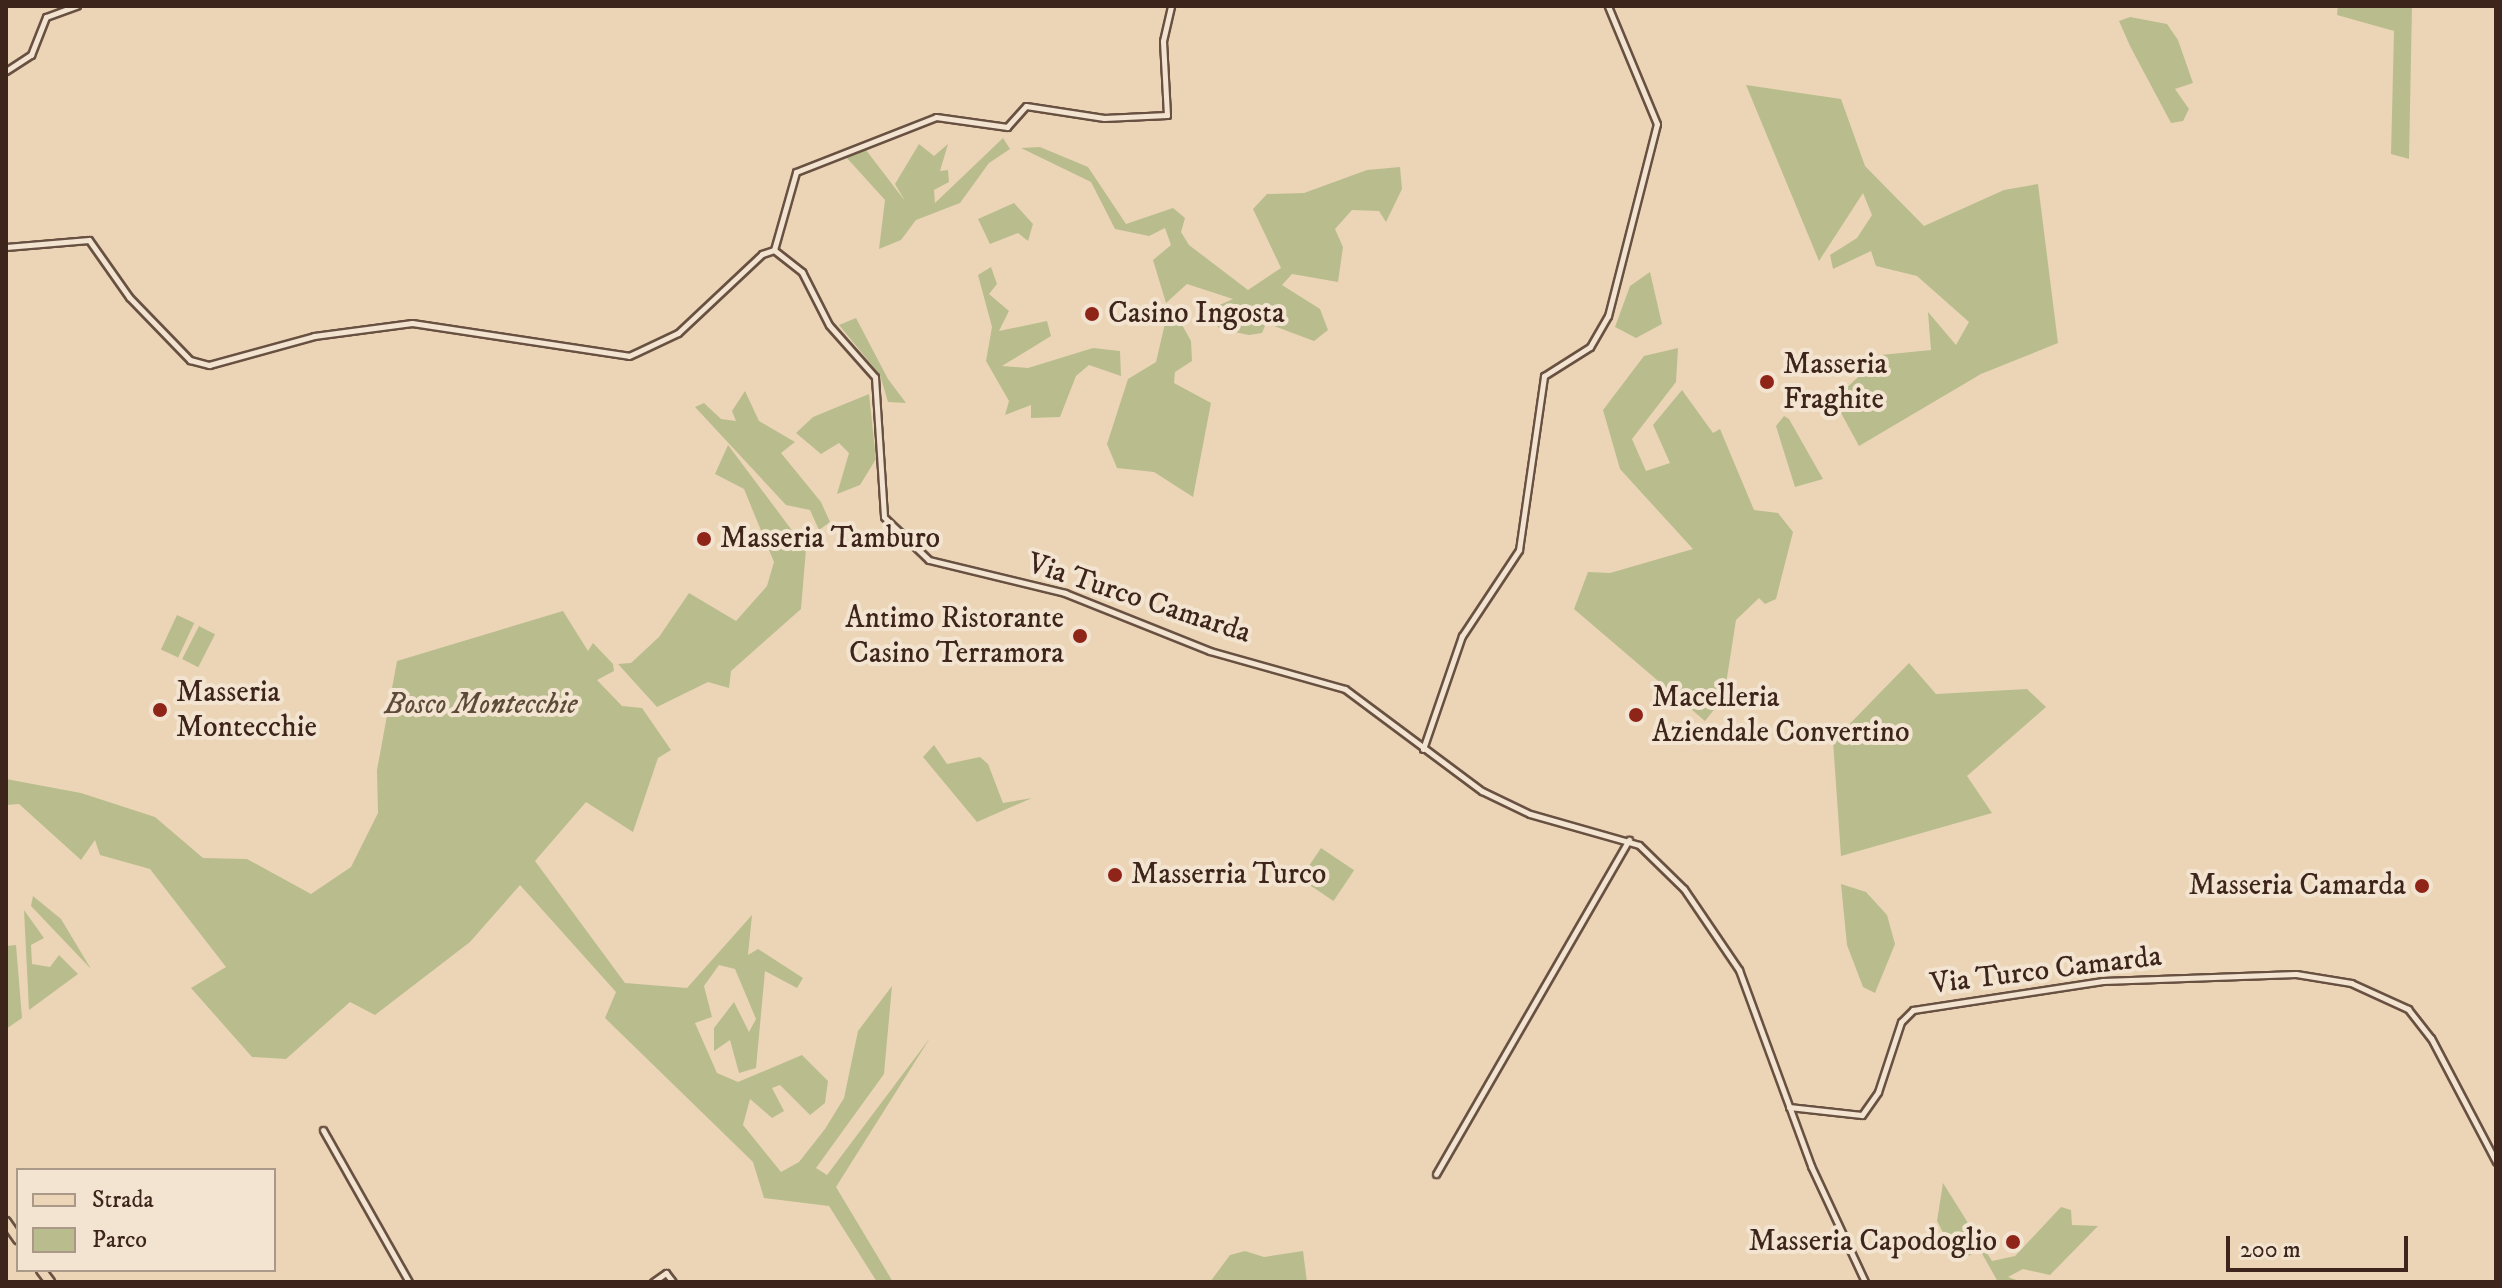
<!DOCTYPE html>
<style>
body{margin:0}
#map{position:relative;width:2502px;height:1288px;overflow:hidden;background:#ebd5b6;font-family:"IM FELL DW Pica",serif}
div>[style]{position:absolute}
.green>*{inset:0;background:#b9bd8d;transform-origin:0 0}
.roads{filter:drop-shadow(2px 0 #695142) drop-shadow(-2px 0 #695142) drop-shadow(0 2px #695142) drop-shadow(0 -2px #695142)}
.street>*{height:5px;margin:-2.5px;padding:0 2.5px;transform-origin:2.5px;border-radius:2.5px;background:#f2e4d0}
.primary>*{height:8px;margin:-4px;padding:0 4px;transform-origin:4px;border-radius:4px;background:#ebd5b6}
.dots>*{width:22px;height:22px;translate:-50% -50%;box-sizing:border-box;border:4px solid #f2e4d0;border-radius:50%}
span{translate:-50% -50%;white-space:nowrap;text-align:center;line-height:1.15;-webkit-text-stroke:8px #f2e4d0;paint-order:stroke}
.poi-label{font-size:30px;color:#3e251b}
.left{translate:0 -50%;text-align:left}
.right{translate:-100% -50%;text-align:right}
.street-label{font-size:30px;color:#3e251b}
.park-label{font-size:30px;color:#5d4b38;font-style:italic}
.frame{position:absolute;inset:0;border:8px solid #3e251b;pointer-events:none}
.legend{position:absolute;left:16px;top:1168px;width:260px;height:104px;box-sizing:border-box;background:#f2e4d0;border:2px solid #aa9888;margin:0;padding:10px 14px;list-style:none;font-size:24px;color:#3e251b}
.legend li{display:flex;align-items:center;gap:16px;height:40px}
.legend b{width:40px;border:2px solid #aa9888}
.scale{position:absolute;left:2226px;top:1236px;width:182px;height:36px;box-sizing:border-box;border:4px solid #3e251b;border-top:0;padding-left:10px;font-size:24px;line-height:28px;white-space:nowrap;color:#3e251b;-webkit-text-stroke:6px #f2e4d0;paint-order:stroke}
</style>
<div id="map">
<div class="green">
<i style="clip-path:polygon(2338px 6px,2412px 6px,2409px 159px,2391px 154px,2394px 31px,2337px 15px)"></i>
<i style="clip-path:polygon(2130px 17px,2167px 24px,2178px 40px,2193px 83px,2175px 89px,2189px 109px,2183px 121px,2171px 123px,2130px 46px,2119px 21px)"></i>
<i style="clip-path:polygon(1746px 85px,1841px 99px,1865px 166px,1924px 226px,2004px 190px,2038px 184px,2058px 343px,1981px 374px,1859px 446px,1834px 400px,1881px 355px,1931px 350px,1928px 312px,1956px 345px,1969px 322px,1917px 276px,1876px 266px,1871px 251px,1833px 269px,1830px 255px,1857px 238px,1872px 215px,1863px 193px,1819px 261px)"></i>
<i style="clip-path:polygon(1003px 138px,1010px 149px,989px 163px,960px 203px,916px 220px,901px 240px,879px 249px,885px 200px,846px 157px,866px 150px,905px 201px,895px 184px,919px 144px,934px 156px,948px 144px,940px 171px,948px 170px,949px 182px,934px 190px,935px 203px)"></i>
<i style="clip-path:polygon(1040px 147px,1088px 167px,1126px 224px,1173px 208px,1185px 218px,1181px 232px,1189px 245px,1248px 290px,1281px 268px,1253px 209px,1267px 194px,1304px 193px,1367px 170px,1400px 167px,1402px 189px,1386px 222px,1379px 211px,1352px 210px,1335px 229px,1343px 247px,1338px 282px,1292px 274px,1282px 285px,1320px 309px,1328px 330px,1314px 341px,1266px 323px,1262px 333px,1249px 335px,1220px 329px,1204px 312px,1233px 299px,1187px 284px,1166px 303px,1153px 260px,1171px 245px,1165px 228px,1149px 236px,1115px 229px,1091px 182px,1021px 148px)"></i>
<i style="clip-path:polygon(1014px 203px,1033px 224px,1028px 241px,1018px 233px,990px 244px,978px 219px)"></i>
<i style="clip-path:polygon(991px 267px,997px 284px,989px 294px,1009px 311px,999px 331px,1047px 321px,1051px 336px,1002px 366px,1028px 368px,1093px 348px,1120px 351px,1121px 376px,1089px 365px,1076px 376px,1060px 417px,1031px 418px,1031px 405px,1005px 415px,1009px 401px,986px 361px,992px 327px,978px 275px)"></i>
<i style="clip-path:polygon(1650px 272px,1662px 324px,1636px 338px,1615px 327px,1630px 286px)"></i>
<i style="clip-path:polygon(856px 318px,888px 379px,906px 403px,888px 402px,880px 375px,839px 325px)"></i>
<i style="clip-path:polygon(1166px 319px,1181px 323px,1191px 341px,1192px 361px,1175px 372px,1174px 383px,1211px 403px,1193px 497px,1154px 472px,1117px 468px,1107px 444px,1128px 379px,1156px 362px)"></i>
<i style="clip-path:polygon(1678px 348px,1676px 382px,1632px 439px,1646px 471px,1670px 463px,1653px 425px,1682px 390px,1713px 433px,1720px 429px,1754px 510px,1778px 513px,1793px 532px,1776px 599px,1765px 604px,1759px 598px,1736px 620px,1724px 697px,1705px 721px,1574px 609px,1588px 572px,1610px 573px,1693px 549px,1620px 469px,1603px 410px,1644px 356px)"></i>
<i style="clip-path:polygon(745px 391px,759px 421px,795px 442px,781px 453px,821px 502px,830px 522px,819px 530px,810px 510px,786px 505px,695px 407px,704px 403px,721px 419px,736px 421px,732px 411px)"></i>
<i style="clip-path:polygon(869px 394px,876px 459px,860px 485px,837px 494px,849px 453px,839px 443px,821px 454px,796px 433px,813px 417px)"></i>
<i style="clip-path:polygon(1784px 416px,1789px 419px,1823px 479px,1795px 487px,1776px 426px)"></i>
<i style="clip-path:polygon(728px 445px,806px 549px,801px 609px,731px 671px,729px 688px,708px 682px,657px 707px,618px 664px,631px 663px,659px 637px,689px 593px,736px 621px,767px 586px,774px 562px,744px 489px,715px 474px)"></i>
<i style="clip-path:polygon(563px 611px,588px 651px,593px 643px,613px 664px,614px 671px,597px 680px,622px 706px,642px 708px,671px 750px,658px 758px,633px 832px,586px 802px,535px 861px,625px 983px,687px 988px,752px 915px,748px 955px,758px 949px,803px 978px,797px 988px,765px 971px,756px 1068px,739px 1073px,730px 1040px,714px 1051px,714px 1028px,734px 1002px,749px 1032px,756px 1019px,735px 969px,719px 965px,704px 986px,712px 1017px,695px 1023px,717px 1073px,738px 1082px,802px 1055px,828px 1081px,825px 1103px,810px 1115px,780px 1085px,772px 1088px,784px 1111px,772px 1118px,750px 1099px,743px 1125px,781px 1172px,799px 1162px,825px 1129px,844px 1098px,858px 1031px,892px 986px,884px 1074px,816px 1168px,827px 1175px,930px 1038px,836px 1187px,893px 1282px,877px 1282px,829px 1206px,764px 1198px,753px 1162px,605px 1018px,616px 992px,520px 885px,470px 942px,375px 1015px,350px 1002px,286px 1059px,252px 1057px,191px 988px,226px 967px,150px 869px,100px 855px,95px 840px,81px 860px,19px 804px,6px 805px,6px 779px,81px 793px,155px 817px,203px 858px,247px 859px,311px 894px,351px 867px,378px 813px,377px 770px,397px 661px)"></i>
<i style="left:177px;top:615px;width:19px;height:38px;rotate:25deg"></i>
<i style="left:199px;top:626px;width:18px;height:37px;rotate:27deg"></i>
<i style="clip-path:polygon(1909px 663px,1936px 694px,2027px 689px,2046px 707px,1967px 776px,1992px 813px,1841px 856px,1833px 741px)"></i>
<i style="clip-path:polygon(934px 745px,947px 764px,980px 757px,988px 764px,1003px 803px,1032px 798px,977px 822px,923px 757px)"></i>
<i style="left:1321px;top:848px;width:40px;height:37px;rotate:34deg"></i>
<i style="clip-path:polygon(1841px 884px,1866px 892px,1887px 915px,1895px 944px,1875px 993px,1863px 987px,1847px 945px)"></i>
<i style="clip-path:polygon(33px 896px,61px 919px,91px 969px,31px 906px)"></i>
<i style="clip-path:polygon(24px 910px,44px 938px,31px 945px,32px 964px,50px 967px,59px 955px,78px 974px,29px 1010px)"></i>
<i style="clip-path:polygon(16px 945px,22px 1018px,6px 1029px,6px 946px)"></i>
<i style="clip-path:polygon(1943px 1183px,1992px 1261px,2015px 1256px,2061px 1207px,2071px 1210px,2072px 1225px,2098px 1226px,2050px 1275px,2023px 1269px,2008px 1277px,2022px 1282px,1998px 1282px,1980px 1250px,1964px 1258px,1952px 1250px,1937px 1221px)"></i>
<i style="clip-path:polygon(1245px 1251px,1264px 1257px,1303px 1251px,1307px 1282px,1210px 1282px,1230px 1255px)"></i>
</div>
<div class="roads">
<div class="street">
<i style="left:6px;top:71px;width:30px;rotate:-33deg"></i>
<i style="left:31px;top:55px;width:41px;rotate:-68.5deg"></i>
<i style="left:46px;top:17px;width:33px;rotate:-20deg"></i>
<i style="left:6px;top:247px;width:83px;rotate:-4.8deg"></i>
<i style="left:89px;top:240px;width:70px;rotate:54.9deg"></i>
<i style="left:129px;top:297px;width:88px;rotate:45.9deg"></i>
<i style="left:190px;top:360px;width:20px;rotate:15deg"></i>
<i style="left:209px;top:365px;width:109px;rotate:-15.4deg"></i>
<i style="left:314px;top:336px;width:99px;rotate:-7.6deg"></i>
<i style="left:412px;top:323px;width:219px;rotate:8.6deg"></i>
<i style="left:629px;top:356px;width:54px;rotate:-25.1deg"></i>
<i style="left:678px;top:333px;width:115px;rotate:-43.2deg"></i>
<i style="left:762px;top:254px;width:13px;rotate:-18deg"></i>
<i style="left:774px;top:250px;width:36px;rotate:38deg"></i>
<i style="left:802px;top:272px;width:59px;rotate:63deg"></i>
<i style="left:829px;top:325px;width:69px;rotate:48.5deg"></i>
<i style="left:875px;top:377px;width:140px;rotate:86.3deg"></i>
<i style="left:884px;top:517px;width:62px;rotate:43.7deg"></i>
<i style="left:929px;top:560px;width:140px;rotate:13.6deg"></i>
<i style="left:1065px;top:593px;width:156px;rotate:21.8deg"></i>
<i style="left:1210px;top:651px;width:140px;rotate:15.7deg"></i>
<i style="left:1345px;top:689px;width:171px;rotate:36.7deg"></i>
<i style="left:1482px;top:791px;width:53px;rotate:25.6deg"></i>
<i style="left:1530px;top:814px;width:113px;rotate:15.9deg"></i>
<i style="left:1639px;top:845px;width:63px;rotate:44.4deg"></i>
<i style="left:1684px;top:889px;width:98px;rotate:55.8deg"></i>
<i style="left:1739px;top:970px;width:209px;rotate:69.8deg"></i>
<i style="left:1811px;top:1166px;width:128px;rotate:65deg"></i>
<i style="left:774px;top:250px;width:81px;rotate:-74.2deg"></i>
<i style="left:796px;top:172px;width:150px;rotate:-21.4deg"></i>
<i style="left:936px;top:117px;width:72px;rotate:8deg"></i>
<i style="left:1007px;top:127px;width:28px;rotate:-48deg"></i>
<i style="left:1026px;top:106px;width:79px;rotate:8.7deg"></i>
<i style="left:1104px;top:118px;width:63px;rotate:-2.7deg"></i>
<i style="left:1167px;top:115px;width:74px;rotate:-93.1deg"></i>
<i style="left:1163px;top:41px;width:36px;rotate:-77deg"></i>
<i style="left:1423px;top:749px;width:120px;rotate:-71deg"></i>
<i style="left:1462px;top:636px;width:103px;rotate:-56.5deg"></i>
<i style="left:1519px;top:550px;width:176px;rotate:-81.8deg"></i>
<i style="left:1544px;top:376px;width:54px;rotate:-32.2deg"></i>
<i style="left:1590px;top:347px;width:36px;rotate:-60deg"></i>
<i style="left:1608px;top:316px;width:198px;rotate:-75.7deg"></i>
<i style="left:1657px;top:124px;width:128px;rotate:-112.6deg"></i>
<i style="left:1789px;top:1107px;width:73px;rotate:6.3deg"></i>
<i style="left:1862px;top:1115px;width:28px;rotate:-55deg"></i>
<i style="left:1878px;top:1092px;width:74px;rotate:-71.8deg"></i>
<i style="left:1901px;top:1022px;width:17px;rotate:-45deg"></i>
<i style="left:1913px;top:1010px;width:192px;rotate:-8.7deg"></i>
<i style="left:2103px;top:981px;width:193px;rotate:-2.1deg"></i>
<i style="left:2296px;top:974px;width:56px;rotate:9.3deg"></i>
<i style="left:2351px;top:983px;width:63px;rotate:24.5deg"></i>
<i style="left:2408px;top:1009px;width:37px;rotate:52deg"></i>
<i style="left:2431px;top:1038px;width:140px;rotate:62.3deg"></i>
<i style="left:323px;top:1130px;width:175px;rotate:60.5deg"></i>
<i style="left:1436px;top:1174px;width:386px;rotate:-60deg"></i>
<i style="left:653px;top:1282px;width:16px;rotate:-35deg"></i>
<i style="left:666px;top:1273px;width:11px;rotate:52deg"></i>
</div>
<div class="primary">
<i style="left:6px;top:1222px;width:21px;rotate:55deg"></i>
<i style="left:41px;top:1270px;width:15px;rotate:53deg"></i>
</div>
</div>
<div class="dots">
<i style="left:1092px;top:314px;background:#8f2418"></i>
<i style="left:1767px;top:382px;background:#8f2418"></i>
<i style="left:704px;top:539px;background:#8f2418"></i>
<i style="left:1080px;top:636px;background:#8f2418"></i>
<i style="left:160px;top:710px;background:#8f2418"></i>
<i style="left:1636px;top:715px;background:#8f2418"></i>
<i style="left:1115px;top:875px;background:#8f2418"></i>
<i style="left:2422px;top:886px;background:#8f2418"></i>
<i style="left:2013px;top:1242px;background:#8f2418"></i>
</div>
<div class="poi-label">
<span class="left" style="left:1108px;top:314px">Casino Ingosta</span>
<span class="left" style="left:1783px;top:382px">Masseria<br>Fraghite</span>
<span class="left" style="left:720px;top:539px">Masseria Tamburo</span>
<span class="right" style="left:1064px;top:636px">Antimo Ristorante<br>Casino Terramora</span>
<span class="left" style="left:176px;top:710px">Masseria<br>Montecchie</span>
<span class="left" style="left:1652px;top:715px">Macelleria<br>Aziendale Convertino</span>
<span class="left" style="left:1131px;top:875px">Masserria Turco</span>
<span class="right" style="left:2406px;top:886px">Masseria Camarda</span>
<span class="right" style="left:1997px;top:1242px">Masseria Capodoglio</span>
</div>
<div class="street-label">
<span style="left:1139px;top:599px;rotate:18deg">Via Turco Camarda</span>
<span style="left:2046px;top:971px;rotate:-7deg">Via Turco Camarda</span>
</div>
<div class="park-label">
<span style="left:481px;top:705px">Bosco Montecchie</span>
</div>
<div class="frame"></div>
<ul class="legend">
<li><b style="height:10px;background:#ebd5b6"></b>Strada</li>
<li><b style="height:22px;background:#b9bd8d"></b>Parco</li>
</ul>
<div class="scale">200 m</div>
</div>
